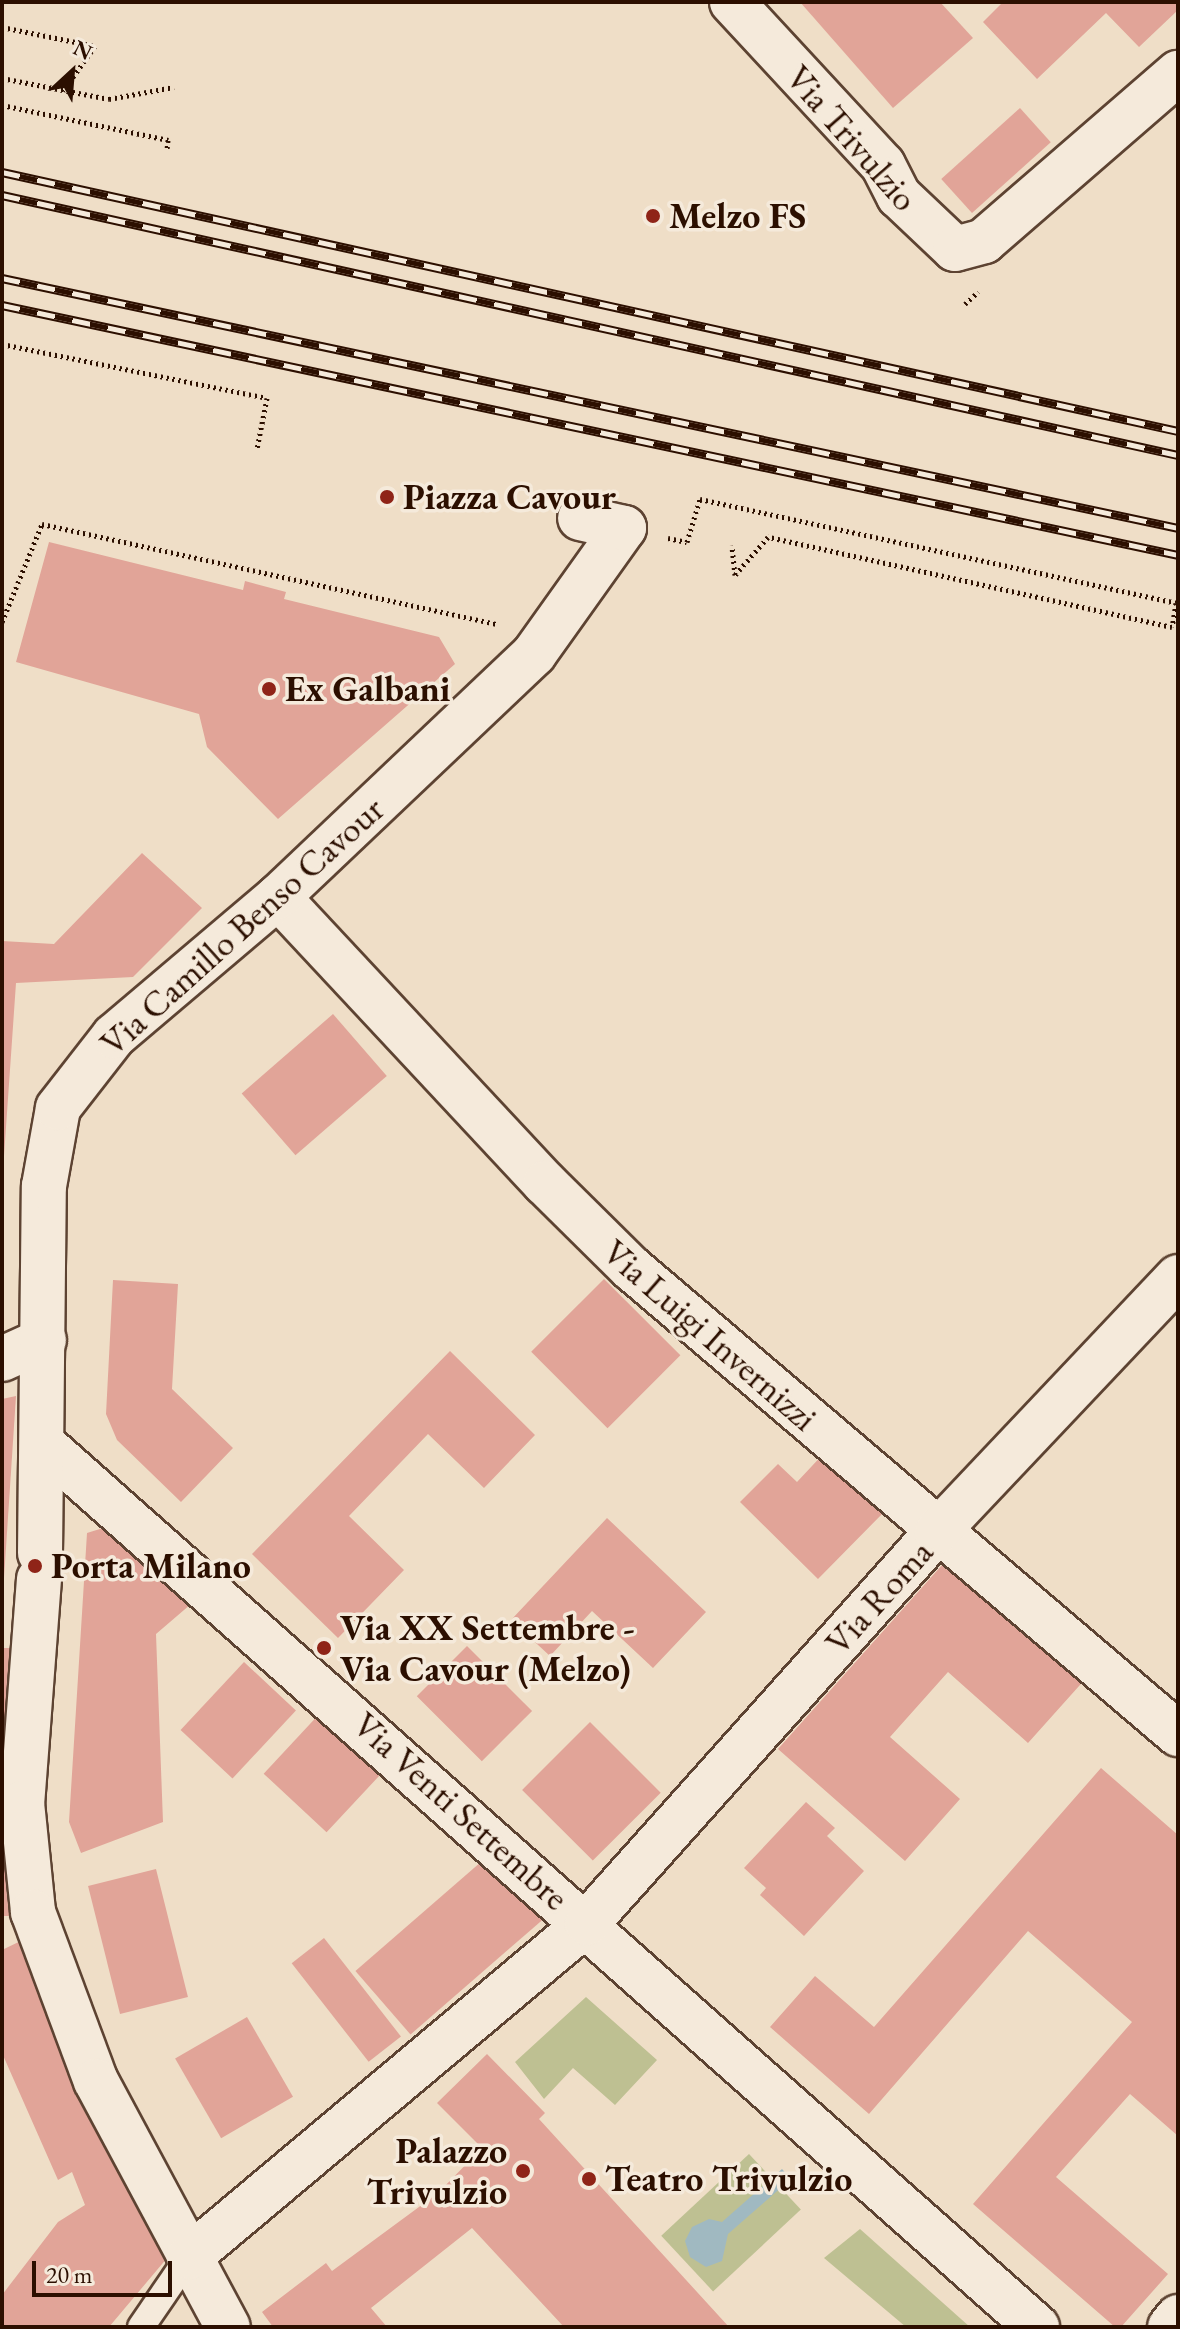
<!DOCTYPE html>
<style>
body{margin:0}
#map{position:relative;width:1180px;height:2329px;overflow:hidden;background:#efdec7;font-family:"EB Garamond",serif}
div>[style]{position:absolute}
.green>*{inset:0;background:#bec092;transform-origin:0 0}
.water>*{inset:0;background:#a0b9c1}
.building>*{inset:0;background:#e1a498;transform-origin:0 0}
.path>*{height:5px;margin-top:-2.5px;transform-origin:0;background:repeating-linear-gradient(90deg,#2c0f00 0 2px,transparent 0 6px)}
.roads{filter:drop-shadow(2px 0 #5d4332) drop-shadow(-2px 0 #5d4332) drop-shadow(0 2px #5d4332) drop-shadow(0 -2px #5d4332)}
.lane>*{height:26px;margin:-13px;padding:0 13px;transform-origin:13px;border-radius:13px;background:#f5eadb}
.street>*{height:44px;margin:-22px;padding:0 22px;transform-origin:22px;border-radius:22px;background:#f5eadb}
.rail>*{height:9px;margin-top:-4.5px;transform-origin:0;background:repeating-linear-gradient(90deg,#f5eadb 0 18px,#2c0f00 0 36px);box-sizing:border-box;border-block:2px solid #2c0f00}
.dots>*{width:22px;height:22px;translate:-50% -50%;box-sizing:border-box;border:4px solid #f5eadb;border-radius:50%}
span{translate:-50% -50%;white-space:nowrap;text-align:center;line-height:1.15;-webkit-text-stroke:7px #f5eadb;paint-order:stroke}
.street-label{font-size:36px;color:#2c0f00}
.poi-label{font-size:36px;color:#2c0f00;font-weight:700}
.left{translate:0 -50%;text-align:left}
.right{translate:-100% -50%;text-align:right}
.frame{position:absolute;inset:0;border:4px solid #2c0f00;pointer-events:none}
.north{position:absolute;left:32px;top:32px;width:80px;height:80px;-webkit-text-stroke:6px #f5eadb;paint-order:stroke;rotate:26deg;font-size:22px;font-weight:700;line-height:32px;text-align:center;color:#2c0f00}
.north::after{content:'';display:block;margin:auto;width:28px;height:36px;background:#2c0f00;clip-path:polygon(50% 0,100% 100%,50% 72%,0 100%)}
.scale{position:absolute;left:32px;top:2261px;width:140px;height:36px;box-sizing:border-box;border:4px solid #2c0f00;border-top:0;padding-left:10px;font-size:24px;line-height:28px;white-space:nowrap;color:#2c0f00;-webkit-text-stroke:6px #f5eadb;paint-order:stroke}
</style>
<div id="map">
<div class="green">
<i style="clip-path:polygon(586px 1997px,657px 2060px,615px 2105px,573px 2068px,544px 2099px,515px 2062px)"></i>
<i style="left:749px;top:2154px;width:76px;height:120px;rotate:47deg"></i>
<i style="clip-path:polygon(860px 2229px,970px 2327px,906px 2327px,824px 2258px)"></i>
</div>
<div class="water">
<i style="clip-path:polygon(782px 2169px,791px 2179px,728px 2234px,722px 2261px,706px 2267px,690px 2257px,685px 2241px,692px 2227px,709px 2219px,722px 2222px)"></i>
</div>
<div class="building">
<i style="clip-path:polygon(800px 2px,940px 2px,973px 38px,893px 108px)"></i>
<i style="clip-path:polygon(1003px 2px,1178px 2px,1178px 10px,1139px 47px,1106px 13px,1037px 79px,983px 22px)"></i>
<i style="left:1020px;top:108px;width:46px;height:106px;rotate:48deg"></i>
<i style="clip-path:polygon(49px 542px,243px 590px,245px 581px,286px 592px,284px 599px,439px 637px,455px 664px,278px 819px,207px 747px,199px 714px,16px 662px)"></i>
<i style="clip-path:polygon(142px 853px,202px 908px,133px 977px,16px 983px,2px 1185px,2px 941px,54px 944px)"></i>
<i style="left:333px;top:1014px;width:82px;height:121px;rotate:49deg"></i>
<i style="left:604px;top:1279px;width:108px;height:103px;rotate:45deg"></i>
<i style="clip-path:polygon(113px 1280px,178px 1284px,172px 1389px,233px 1448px,181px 1502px,117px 1440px,106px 1414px)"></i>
<i style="clip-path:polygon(450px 1351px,535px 1435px,484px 1488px,428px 1434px,349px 1516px,404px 1570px,338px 1638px,252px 1554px)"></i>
<i style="clip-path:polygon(16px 1396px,4px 1578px,2px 1578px,2px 1399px)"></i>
<i style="clip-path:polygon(826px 1451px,886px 1510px,818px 1579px,740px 1502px,778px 1464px,797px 1482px)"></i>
<i style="clip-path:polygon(607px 1518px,706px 1612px,653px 1668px,592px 1611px,550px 1656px,511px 1620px)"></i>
<i style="clip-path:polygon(103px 1528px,191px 1604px,156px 1634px,163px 1822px,81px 1853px,69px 1822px,87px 1533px)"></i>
<i style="clip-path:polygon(951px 1555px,1088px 1676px,1028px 1743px,948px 1672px,890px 1737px,960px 1799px,905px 1861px,778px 1749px)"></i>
<i style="left:467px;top:1646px;width:92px;height:71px;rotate:45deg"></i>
<i style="left:2px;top:1648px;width:21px;height:268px"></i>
<i style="left:244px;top:1662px;width:71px;height:93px;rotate:43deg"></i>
<i style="left:323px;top:1710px;width:86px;height:87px;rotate:43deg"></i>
<i style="left:590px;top:1722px;width:100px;height:96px;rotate:45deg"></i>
<i style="clip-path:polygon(1101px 1768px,1178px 1835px,1178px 2136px,1130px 2094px,1056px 2177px,1168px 2274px,1121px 2327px,1115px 2327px,973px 2204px,1132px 2022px,1028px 1931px,869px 2114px,770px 2027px,815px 1976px,874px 2027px)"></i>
<i style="clip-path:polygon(806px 1802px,835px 1828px,827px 1836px,864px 1871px,804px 1936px,760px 1895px,766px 1888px,744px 1868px)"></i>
<i style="left:489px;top:1855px;width:84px;height:177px;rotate:49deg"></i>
<i style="left:156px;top:1869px;width:132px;height:70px;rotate:76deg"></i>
<i style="clip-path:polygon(31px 1936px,173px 2251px,109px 2327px,2px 2327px,2px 2295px,58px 2222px,85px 2205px,72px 2172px,58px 2180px,2px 2053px,2px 1950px)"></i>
<i style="left:324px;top:1938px;width:125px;height:41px;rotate:52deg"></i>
<i style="left:247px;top:2017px;width:92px;height:83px;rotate:60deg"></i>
<i style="clip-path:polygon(487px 2054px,545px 2113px,539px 2119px,729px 2327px,564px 2327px,472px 2228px,371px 2308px,387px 2327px,273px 2327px,262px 2312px,326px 2263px,332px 2271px,438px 2193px,482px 2148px,437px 2103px)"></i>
</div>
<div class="path">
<i style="left:2px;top:27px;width:95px;rotate:11.5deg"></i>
<i style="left:95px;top:46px;width:55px;rotate:125.4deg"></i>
<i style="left:2px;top:78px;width:109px;rotate:11.1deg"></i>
<i style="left:109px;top:99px;width:66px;rotate:-10.5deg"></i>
<i style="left:2px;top:105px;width:170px;rotate:11.9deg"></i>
<i style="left:168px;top:140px;width:9px;rotate:96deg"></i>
<i style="left:965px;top:304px;width:18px;rotate:-43deg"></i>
<i style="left:2px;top:344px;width:270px;rotate:11.5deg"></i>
<i style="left:267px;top:398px;width:52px;rotate:101.1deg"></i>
<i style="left:668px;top:538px;width:19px;rotate:12deg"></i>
<i style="left:687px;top:542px;width:45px;rotate:-73.2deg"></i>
<i style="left:700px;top:499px;width:487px;rotate:12.3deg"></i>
<i style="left:1176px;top:603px;width:24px;rotate:99deg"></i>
<i style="left:1172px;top:627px;width:414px;rotate:-167.4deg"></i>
<i style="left:768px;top:537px;width:50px;rotate:131deg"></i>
<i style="left:735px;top:575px;width:30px;rotate:-96deg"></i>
<i style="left:2px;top:622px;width:106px;rotate:-67.8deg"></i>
<i style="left:42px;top:524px;width:466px;rotate:12.4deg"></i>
</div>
<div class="roads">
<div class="lane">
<i style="left:141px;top:2327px;width:85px;rotate:-55.6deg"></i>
</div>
<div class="street">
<i style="left:732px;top:2px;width:222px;rotate:47.2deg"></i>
<i style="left:883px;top:165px;width:35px;rotate:63deg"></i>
<i style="left:899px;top:196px;width:77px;rotate:43.4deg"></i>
<i style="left:955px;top:249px;width:30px;rotate:-15deg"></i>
<i style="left:984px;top:241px;width:257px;rotate:-40.9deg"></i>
<i style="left:278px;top:897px;width:391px;rotate:47deg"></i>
<i style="left:545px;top:1183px;width:121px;rotate:44.7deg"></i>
<i style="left:631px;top:1268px;width:719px;rotate:40.43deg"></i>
<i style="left:2px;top:1359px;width:46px;rotate:-24.3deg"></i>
<i style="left:45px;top:1446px;width:1327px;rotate:41.61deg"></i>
<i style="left:40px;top:1553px;width:367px;rotate:-89.4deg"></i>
<i style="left:44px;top:1186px;width:79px;rotate:-79.8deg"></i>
<i style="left:58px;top:1108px;width:91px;rotate:-52.1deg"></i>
<i style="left:114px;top:1036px;width:215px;rotate:-40.3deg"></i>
<i style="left:278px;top:897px;width:353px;rotate:-43.5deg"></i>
<i style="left:534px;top:654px;width:155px;rotate:-54.5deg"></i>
<i style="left:624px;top:528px;width:45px;rotate:-167.2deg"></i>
<i style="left:39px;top:1579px;width:225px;rotate:94.3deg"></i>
<i style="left:22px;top:1803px;width:110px;rotate:84.2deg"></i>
<i style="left:33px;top:1912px;width:180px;rotate:69.6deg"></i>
<i style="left:96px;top:2081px;width:279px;rotate:61.8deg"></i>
<i style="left:189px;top:2257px;width:520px;rotate:-40deg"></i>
<i style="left:587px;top:1923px;width:525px;rotate:-48.17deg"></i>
<i style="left:937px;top:1532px;width:351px;rotate:-46.6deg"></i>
<i style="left:1170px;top:2327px;width:13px;rotate:-51deg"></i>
</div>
</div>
<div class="rail">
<i style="left:2px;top:172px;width:1204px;rotate:12.42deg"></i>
<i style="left:2px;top:195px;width:1204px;rotate:12.47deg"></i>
<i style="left:2px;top:278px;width:1202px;rotate:12deg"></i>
<i style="left:2px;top:305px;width:1202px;rotate:12deg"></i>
</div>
<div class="dots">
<i style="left:653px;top:216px;background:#8f2418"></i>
<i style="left:387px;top:497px;background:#8f2418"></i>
<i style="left:269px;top:689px;background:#8f2418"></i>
<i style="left:35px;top:1566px;background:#8f2418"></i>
<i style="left:324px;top:1648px;background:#8f2418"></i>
<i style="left:523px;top:2171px;background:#8f2418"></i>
<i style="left:589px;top:2179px;background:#8f2418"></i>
</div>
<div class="street-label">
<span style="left:852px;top:138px;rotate:49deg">Via Trivulzio</span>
<span style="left:242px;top:926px;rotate:-42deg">Via Camillo Benso Cavour</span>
<span style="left:710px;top:1335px;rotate:41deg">Via Luigi Invernizzi</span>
<span style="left:879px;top:1597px;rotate:-48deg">Via Roma</span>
<span style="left:461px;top:1811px;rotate:42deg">Via Venti Settembre</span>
</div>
<div class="poi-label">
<span class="left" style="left:669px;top:216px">Melzo FS</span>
<span class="left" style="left:403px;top:497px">Piazza Cavour</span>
<span class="left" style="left:285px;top:689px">Ex Galbani</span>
<span class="left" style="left:51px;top:1566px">Porta Milano</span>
<span class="left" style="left:340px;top:1648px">Via XX Settembre -<br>Via Cavour (Melzo)</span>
<span class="right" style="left:507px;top:2171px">Palazzo<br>Trivulzio</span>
<span class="left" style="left:605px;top:2179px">Teatro Trivulzio</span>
</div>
<div class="frame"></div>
<div class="north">N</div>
<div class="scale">20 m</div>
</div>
